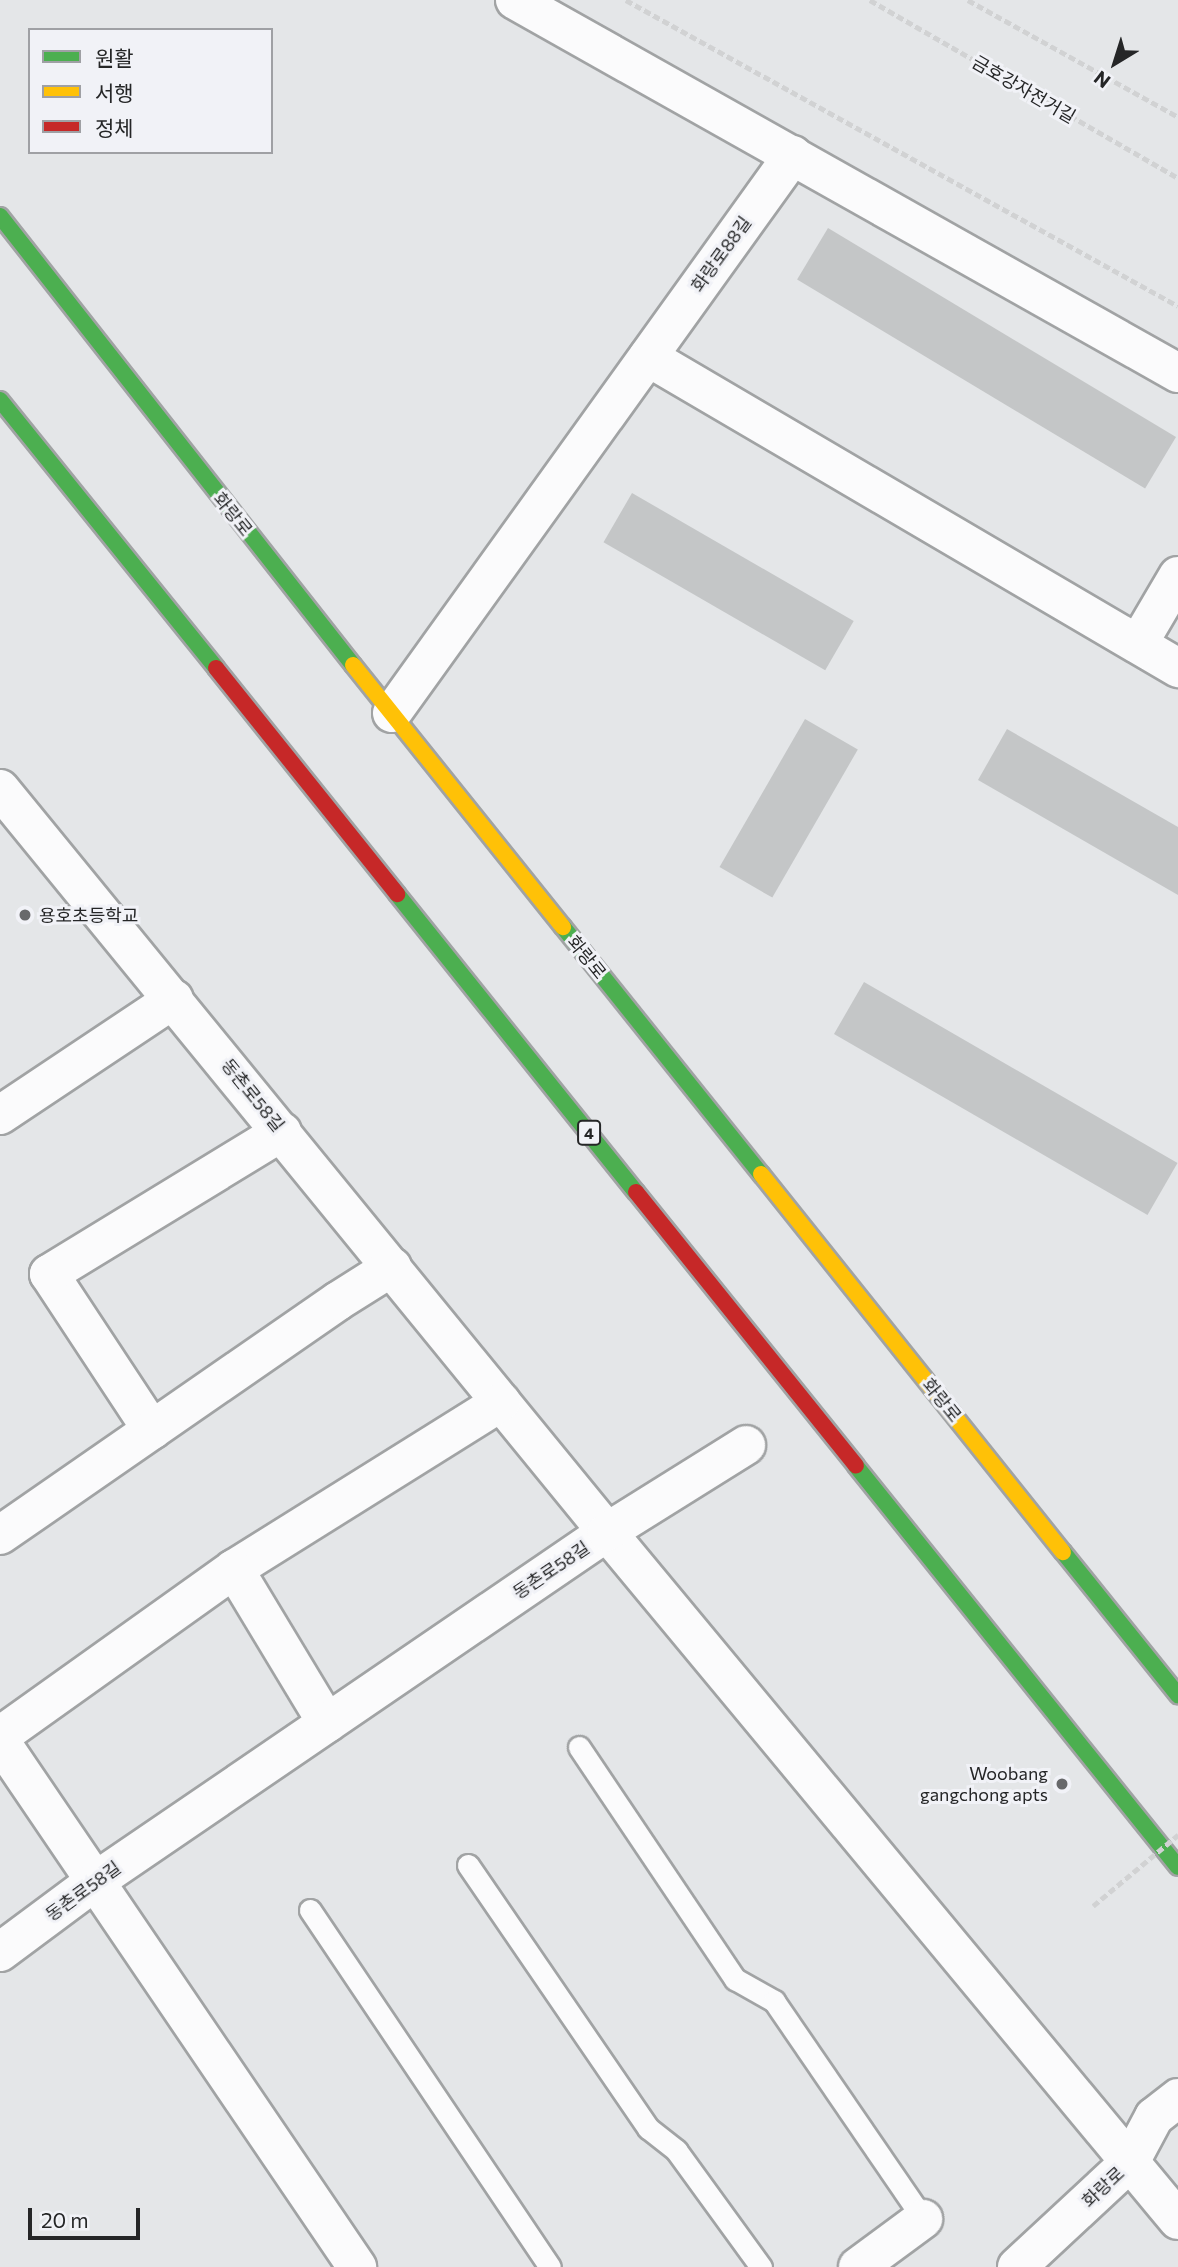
<!DOCTYPE html>
<meta charset="utf-8">
<style>
body{margin:0}
#map{position:relative;width:1178px;height:2267px;overflow:hidden;background:#e4e6e8;font-family:Commissioner,"Noto Sans KR",sans-serif}
div>[style]{position:absolute}
.building>*{inset:0;background:#c4c6c7;transform-origin:0 0}
.path>*{height:4.5px;margin-top:-2.25px;transform-origin:0;background:repeating-linear-gradient(90deg,#d1d2d3 0 7px,transparent 0 10.5px)}
.roads{filter:drop-shadow(2px 0 #a1a3a4) drop-shadow(-2px 0 #a1a3a4) drop-shadow(0 2px #a1a3a4) drop-shadow(0 -2px #a1a3a4)}
.lane>*{height:21px;margin:-10.5px;padding:0 10.5px;transform-origin:10.5px;border-radius:10.5px;background:#fbfbfc}
.street>*{height:38px;margin:-19px;padding:0 19px;transform-origin:19px;border-radius:19px;background:#fbfbfc}
.fast>*{height:16px;margin:-8px;padding:0 8px;transform-origin:8px;border-radius:8px;background:#4caf50}
.slow>*{height:16px;margin:-8px;padding:0 8px;transform-origin:8px;border-radius:8px;background:#ffc107}
.jam>*{height:16px;margin:-8px;padding:0 8px;transform-origin:8px;border-radius:8px;background:#c62828}
.path-bridge>*{height:4.5px;margin-top:-2.25px;transform-origin:0;background:repeating-linear-gradient(90deg,#d1d2d3 0 7px,transparent 0 10.5px)}
.dots>*{width:19px;height:19px;translate:-50% -50%;box-sizing:border-box;border:4px solid #f1f2f7;border-radius:50%}
span{translate:-50% -50%;white-space:nowrap;text-align:center;line-height:1.15;-webkit-text-stroke:6px #f1f2f7;paint-order:stroke}
.shield-label span{padding:2px 5px;background:#f1f2f7;border:2px solid;border-radius:5px;-webkit-text-stroke-width:0}
.shield-label{font-size:16px;color:#252627;font-weight:700}
.street-label{font-size:18px;color:#252627}
.poi-label{font-size:18px;color:#252627}
.left{translate:0 -50%;text-align:left}
.right{translate:-100% -50%;text-align:right}
.legend{position:absolute;left:28px;top:28px;width:245px;height:126px;box-sizing:border-box;background:#f1f2f7;border:2px solid #9fa0a4;margin:0;padding:9px 12px;list-style:none;font-size:21px;color:#252627}
.legend li{display:flex;align-items:center;gap:14px;height:35px}
.legend b{width:35px;border:2px solid #9fa0a4}
.north{position:absolute;left:1080px;top:28px;width:70px;height:70px;-webkit-text-stroke:5px #f1f2f7;paint-order:stroke;rotate:218deg;font-size:19px;font-weight:700;line-height:28px;text-align:center;color:#252627}
.north::after{content:'';display:block;margin:auto;width:24px;height:32px;background:#252627;clip-path:polygon(50% 0,100% 100%,50% 72%,0 100%)}
.scale{position:absolute;left:28px;top:2208px;width:112px;height:32px;box-sizing:border-box;border:4px solid #252627;border-top:0;padding-left:9px;font-size:21px;line-height:24px;white-space:nowrap;color:#252627;-webkit-text-stroke:5px #f1f2f7;paint-order:stroke}
</style>
<div id="map">
<div class="building">
<i style="left:828px;top:228px;width:406px;height:60px;rotate:31deg"></i>
<i style="left:632px;top:493px;width:256px;height:57px;rotate:30deg"></i>
<i style="left:805px;top:719px;width:61px;height:171px;rotate:30deg"></i>
<i style="clip-path:polygon(1007px 729px,1178px 827px,1178px 895px,978px 780px)"></i>
<i style="left:864px;top:982px;width:362px;height:60px;rotate:30deg"></i>
</div>
<div class="path">
<i style="left:626px;top:0;width:631px;rotate:29deg"></i>
<i style="left:870px;top:0;width:356px;rotate:30deg"></i>
<i style="left:968px;top:0;width:240px;rotate:29.1deg"></i>
</div>
<div class="roads">
<div class="lane">
<i style="left:579px;top:1747px;width:280px;rotate:56.1deg"></i>
<i style="left:735px;top:1979px;width:45px;rotate:29.4deg"></i>
<i style="left:774px;top:2001px;width:264px;rotate:55.6deg"></i>
<i style="left:468px;top:1865px;width:319px;rotate:55.6deg"></i>
<i style="left:648px;top:2128px;width:36px;rotate:38deg"></i>
<i style="left:676px;top:2150px;width:145px;rotate:54deg"></i>
<i style="left:310px;top:1910px;width:430px;rotate:56.1deg"></i>
</div>
<div class="street">
<i style="left:515px;top:0;width:761px;rotate:29.36deg"></i>
<i style="left:648px;top:357px;width:615px;rotate:30.4deg"></i>
<i style="left:1138px;top:644px;width:79px;rotate:-59.5deg"></i>
<i style="left:392px;top:713px;width:687px;rotate:-54.3deg"></i>
<i style="left:0;top:789px;width:959px;rotate:50.75deg"></i>
<i style="left:607px;top:1532px;width:894px;rotate:50.31deg"></i>
<i style="left:0;top:1115px;width:209px;rotate:-33.7deg"></i>
<i style="left:152px;top:1430px;width:187px;rotate:-123.4deg"></i>
<i style="left:49px;top:1274px;width:273px;rotate:-31.4deg"></i>
<i style="left:0;top:1535px;width:411px;rotate:-34.7deg"></i>
<i style="left:338px;top:1301px;width:64px;rotate:-32.2deg"></i>
<i style="left:327px;top:1723px;width:180px;rotate:-121.1deg"></i>
<i style="left:234px;top:1569px;width:315px;rotate:-32deg"></i>
<i style="left:0;top:1736px;width:287px;rotate:-35.5deg"></i>
<i style="left:0;top:1741px;width:636px;rotate:55.83deg"></i>
<i style="left:0;top:1952px;width:121px;rotate:-36.6deg"></i>
<i style="left:97px;top:1880px;width:617px;rotate:-34.31deg"></i>
<i style="left:607px;top:1532px;width:164px;rotate:-32deg"></i>
<i style="left:858px;top:2267px;width:81px;rotate:-36.4deg"></i>
<i style="left:1017px;top:2267px;width:154px;rotate:-42.9deg"></i>
<i style="left:1130px;top:2162px;width:51px;rotate:-61.9deg"></i>
<i style="left:1154px;top:2117px;width:31px;rotate:-38deg"></i>
</div>
<div class="fast">
<i style="left:0;top:216px;width:571px;rotate:51.83deg"></i>
<i style="left:0;top:400px;width:344px;rotate:51.1deg"></i>
<i style="left:397px;top:894px;width:382px;rotate:51.3deg"></i>
<i style="left:563px;top:927px;width:317px;rotate:51.3deg"></i>
<i style="left:856px;top:1466px;width:514px;rotate:51.24deg"></i>
<i style="left:1063px;top:1552px;width:184px;rotate:51.2deg"></i>
</div>
<div class="slow">
<i style="left:353px;top:665px;width:336px;rotate:51.3deg"></i>
<i style="left:761px;top:1174px;width:484px;rotate:51.4deg"></i>
</div>
<div class="jam">
<i style="left:216px;top:668px;width:290px;rotate:51.3deg"></i>
<i style="left:636px;top:1192px;width:351px;rotate:51.2deg"></i>
</div>
</div>
<div class="path-bridge">
<i style="left:1093px;top:1906px;width:111px;rotate:-39.9deg"></i>
</div>
<div class="dots">
<i style="left:25px;top:915px;background:#68696b"></i>
<i style="left:1062px;top:1784px;background:#68696b"></i>
</div>
<div class="shield-label">
<span style="left:589px;top:1133px">4</span>
</div>
<div class="street-label">
<span style="left:1024px;top:89px;rotate:30deg">금호강자전거길</span>
<span style="left:721px;top:254px;rotate:-54deg">화랑로88길</span>
<span style="left:233px;top:514px;rotate:51deg">화랑로</span>
<span style="left:587px;top:957px;rotate:51deg">화랑로</span>
<span style="left:253px;top:1095px;rotate:51deg">동촌로58길</span>
<span style="left:942px;top:1400px;rotate:51deg">화랑로</span>
<span style="left:551px;top:1570px;rotate:-34deg">동촌로58길</span>
<span style="left:83px;top:1891px;rotate:-36deg">동촌로58길</span>
<span style="left:1103px;top:2187px;rotate:-43deg">화랑로</span>
</div>
<div class="poi-label">
<span class="left" style="left:39px;top:915px">용호초등학교</span>
<span class="right" style="left:1048px;top:1784px">Woobang<br>gangchong apts</span>
</div>
<ul class="legend">
<li><b style="height:9px;background:#4caf50"></b>원활</li>
<li><b style="height:9px;background:#ffc107"></b>서행</li>
<li><b style="height:9px;background:#c62828"></b>정체</li>
</ul>
<div class="north">N</div>
<div class="scale">20 m</div>
</div>
